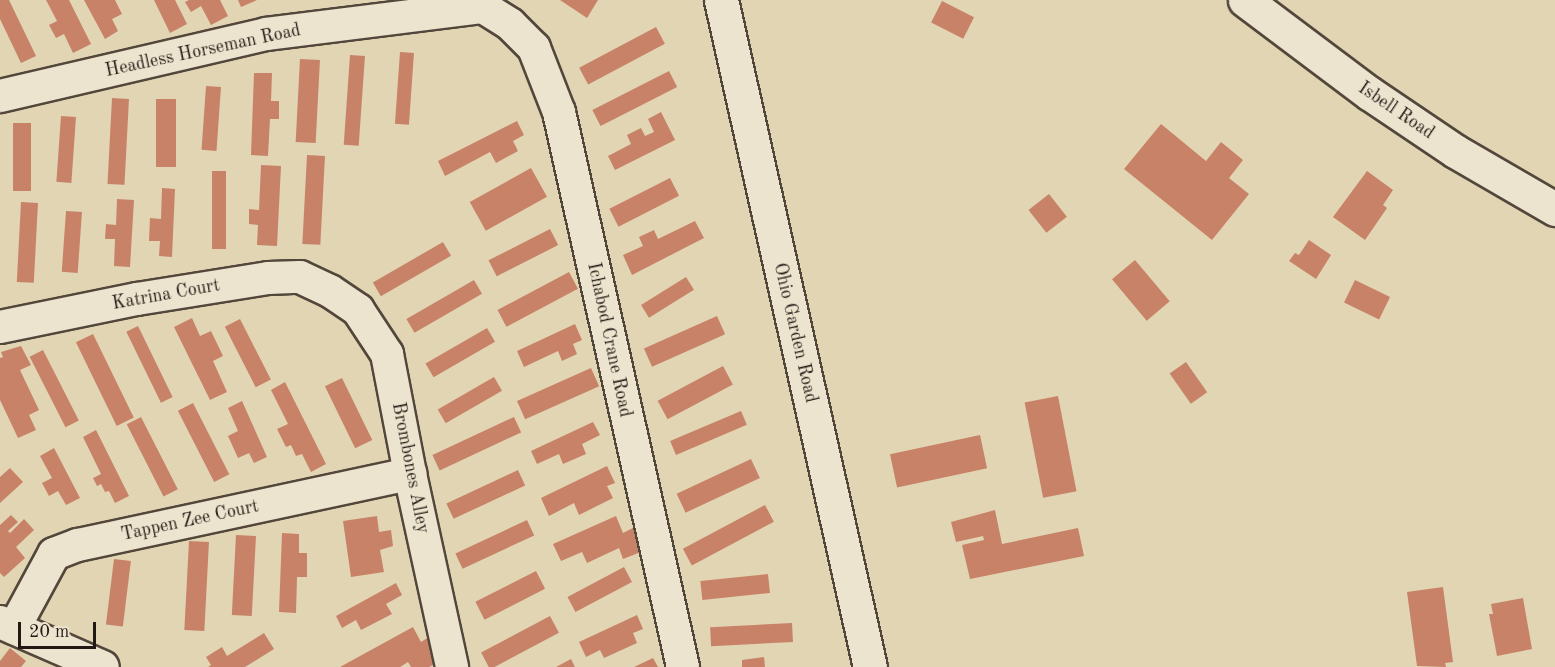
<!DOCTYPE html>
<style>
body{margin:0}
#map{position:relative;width:1555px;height:667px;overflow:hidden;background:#e1d5b3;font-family:"Old Standard TT",serif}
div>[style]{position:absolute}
.building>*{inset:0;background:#c88267;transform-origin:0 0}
.roads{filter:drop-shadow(2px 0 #53473c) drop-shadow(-2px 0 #53473c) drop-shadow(0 2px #53473c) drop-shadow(0 -2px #53473c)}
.street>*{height:32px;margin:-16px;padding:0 16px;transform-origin:16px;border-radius:16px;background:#ece4ce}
.secondary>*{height:33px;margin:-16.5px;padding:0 16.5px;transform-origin:16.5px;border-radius:16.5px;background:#ece4ce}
span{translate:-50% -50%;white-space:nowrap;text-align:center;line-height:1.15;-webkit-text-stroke:6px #ece4ce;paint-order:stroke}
.street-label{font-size:18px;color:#241814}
.scale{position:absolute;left:18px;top:622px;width:78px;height:27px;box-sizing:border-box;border:3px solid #241814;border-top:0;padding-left:8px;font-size:18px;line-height:21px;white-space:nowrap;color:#241814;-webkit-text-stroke:4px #ece4ce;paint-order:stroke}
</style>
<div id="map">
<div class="building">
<i style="clip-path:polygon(0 0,9px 0,36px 56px,21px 63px,0 19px)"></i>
<i style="clip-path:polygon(46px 0,69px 0,91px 44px,73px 53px,64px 34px,56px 38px,49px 25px,57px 21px)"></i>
<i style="clip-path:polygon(84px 0,115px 0,122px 14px,112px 19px,118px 31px,105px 39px)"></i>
<i style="clip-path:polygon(154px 0,175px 0,187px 24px,170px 33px)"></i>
<i style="clip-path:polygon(189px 0,220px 0,228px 16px,211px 25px,201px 6px,191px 12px,185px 2px)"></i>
<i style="clip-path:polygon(238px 0,257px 0,241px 7px)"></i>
<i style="clip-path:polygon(560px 0,598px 0,587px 18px)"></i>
<i style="left:942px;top:1px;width:36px;height:24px;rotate:27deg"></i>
<i style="left:656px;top:27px;width:19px;height:87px;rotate:62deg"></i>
<i style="left:400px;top:52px;width:14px;height:72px;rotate:4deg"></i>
<i style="left:350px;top:55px;width:15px;height:90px;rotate:4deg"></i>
<i style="left:300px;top:59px;width:20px;height:83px;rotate:3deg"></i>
<i style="left:669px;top:71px;width:18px;height:86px;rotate:63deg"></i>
<i style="clip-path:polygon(254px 73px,272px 73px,271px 101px,279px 101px,279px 119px,270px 119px,268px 156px,251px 155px)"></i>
<i style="left:206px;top:86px;width:15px;height:64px;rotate:4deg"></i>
<i style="left:112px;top:98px;width:17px;height:86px;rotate:3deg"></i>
<i style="left:156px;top:99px;width:20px;height:68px"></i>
<i style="clip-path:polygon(661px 112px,675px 140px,615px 170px,608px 156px,631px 144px,627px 135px,641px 128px,645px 136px,654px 132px,648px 119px)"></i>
<i style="left:61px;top:116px;width:15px;height:66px;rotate:4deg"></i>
<i style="clip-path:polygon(517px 121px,524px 135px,513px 141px,518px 151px,496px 163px,490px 152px,445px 176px,438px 161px)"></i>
<i style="left:13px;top:123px;width:18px;height:68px"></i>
<i style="clip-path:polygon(1161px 124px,1206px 161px,1221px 142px,1243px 160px,1229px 178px,1249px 194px,1212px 240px,1124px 169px)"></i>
<i style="left:307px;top:155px;width:18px;height:89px;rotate:3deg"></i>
<i style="clip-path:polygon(261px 165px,281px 166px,277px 246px,257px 245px,258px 225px,249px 224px,249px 209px,259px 210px)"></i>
<i style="left:531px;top:168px;width:33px;height:70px;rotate:61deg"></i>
<i style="left:212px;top:171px;width:14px;height:78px"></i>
<i style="clip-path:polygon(1367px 171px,1393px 190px,1383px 205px,1387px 208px,1365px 240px,1333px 217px)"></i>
<i style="left:670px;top:178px;width:20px;height:68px;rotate:63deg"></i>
<i style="clip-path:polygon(162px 188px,175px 189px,172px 257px,159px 256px,160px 241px,149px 241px,150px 218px,161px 219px)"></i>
<i style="left:1049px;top:194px;width:29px;height:26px;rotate:52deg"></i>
<i style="clip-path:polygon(117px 199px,134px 200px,130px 267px,114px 266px,115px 239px,105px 239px,106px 224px,116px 225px)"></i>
<i style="left:21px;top:202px;width:17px;height:80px;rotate:3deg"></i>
<i style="left:66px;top:211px;width:16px;height:61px;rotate:4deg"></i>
<i style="clip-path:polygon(695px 221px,704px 238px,632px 275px,623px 255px,643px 246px,639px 237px,654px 230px,658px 239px)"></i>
<i style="left:550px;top:229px;width:18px;height:69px;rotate:63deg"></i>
<i style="clip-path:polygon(1309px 240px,1331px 255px,1316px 279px,1289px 261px,1295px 253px,1299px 255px)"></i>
<i style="left:443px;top:242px;width:16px;height:81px;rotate:60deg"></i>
<i style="left:1135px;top:260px;width:54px;height:30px;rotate:50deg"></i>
<i style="left:569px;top:272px;width:19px;height:81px;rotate:62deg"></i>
<i style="left:686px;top:277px;width:15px;height:53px;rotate:58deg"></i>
<i style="left:474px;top:280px;width:16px;height:78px;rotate:60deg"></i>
<i style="left:1355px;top:280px;width:39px;height:25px;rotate:26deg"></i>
<i style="left:717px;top:316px;width:20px;height:80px;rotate:66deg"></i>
<i style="clip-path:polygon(192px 318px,200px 336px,211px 331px,223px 356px,213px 361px,227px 392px,210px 400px,174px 327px)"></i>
<i style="left:240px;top:319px;width:68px;height:17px;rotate:63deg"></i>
<i style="clip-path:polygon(575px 324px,582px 340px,573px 344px,577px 354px,562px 361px,558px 351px,524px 367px,517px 351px)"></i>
<i style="left:138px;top:326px;width:79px;height:13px;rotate:64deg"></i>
<i style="left:487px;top:328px;width:16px;height:71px;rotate:60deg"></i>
<i style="left:93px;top:334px;width:93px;height:19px;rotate:64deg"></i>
<i style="clip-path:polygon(21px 346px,31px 365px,20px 370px,39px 410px,29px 415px,36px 430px,18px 438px,0 400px,0 358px,3px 357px,1px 352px)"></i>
<i style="left:43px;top:350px;width:79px;height:15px;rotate:63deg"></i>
<i style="left:1186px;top:362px;width:37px;height:20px;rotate:55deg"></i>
<i style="left:723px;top:366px;width:21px;height:74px;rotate:62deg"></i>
<i style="left:591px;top:368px;width:20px;height:81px;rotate:66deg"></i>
<i style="left:494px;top:377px;width:16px;height:65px;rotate:60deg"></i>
<i style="left:342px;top:378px;width:69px;height:19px;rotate:64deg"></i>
<i style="clip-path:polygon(285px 382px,326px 464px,311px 472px,302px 454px,296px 456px,291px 445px,286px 447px,277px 429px,288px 424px,271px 390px)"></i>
<i style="left:1058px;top:396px;width:97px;height:34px;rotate:79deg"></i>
<i style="clip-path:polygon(242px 401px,267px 457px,254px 463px,249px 453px,238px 458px,228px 436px,238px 431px,228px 408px)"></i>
<i style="left:193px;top:403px;width:80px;height:17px;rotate:63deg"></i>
<i style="left:741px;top:411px;width:15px;height:77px;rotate:67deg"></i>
<i style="left:141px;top:417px;width:81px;height:16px;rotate:63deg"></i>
<i style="left:514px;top:417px;width:17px;height:90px;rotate:65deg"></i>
<i style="clip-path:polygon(593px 422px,600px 435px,582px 444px,586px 454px,563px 464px,559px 454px,537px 464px,531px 451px)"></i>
<i style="clip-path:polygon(96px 430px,129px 496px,115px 503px,109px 491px,105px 492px,101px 484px,97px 486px,93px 478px,101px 474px,83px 437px)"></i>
<i style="left:980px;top:435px;width:34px;height:92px;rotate:78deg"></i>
<i style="clip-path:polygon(54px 448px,80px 498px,66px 505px,58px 491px,49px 496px,42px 483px,52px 478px,40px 456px)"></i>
<i style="left:751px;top:459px;width:21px;height:82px;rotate:65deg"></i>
<i style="clip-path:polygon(607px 466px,615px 483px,607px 486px,613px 498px,579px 515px,574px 503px,549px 516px,541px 498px)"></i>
<i style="clip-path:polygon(10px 468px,23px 482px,0 503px,0 477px)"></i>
<i style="left:518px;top:470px;width:17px;height:79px;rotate:65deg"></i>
<i style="left:765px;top:505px;width:19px;height:93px;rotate:62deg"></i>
<i style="clip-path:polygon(995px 510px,1002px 544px,1078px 528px,1084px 556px,970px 579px,962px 545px,984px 540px,983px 536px,956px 542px,951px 522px)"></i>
<i style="clip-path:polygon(11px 515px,18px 522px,8px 531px,10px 533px,24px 519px,34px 530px,16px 547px,25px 558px,4px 577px,0 573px,0 525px)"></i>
<i style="clip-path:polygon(377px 516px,379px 532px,391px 530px,393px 546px,380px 550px,384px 572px,351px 577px,343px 521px)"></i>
<i style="clip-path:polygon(616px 516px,623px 533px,635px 527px,641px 552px,623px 559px,619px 548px,587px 563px,582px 552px,561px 561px,553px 544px)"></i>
<i style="left:527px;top:520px;width:17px;height:79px;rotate:65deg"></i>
<i style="clip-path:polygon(282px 533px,299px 534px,299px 553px,307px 553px,307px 577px,297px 577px,296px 613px,279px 612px)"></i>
<i style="left:236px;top:535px;width:20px;height:80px;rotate:3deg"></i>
<i style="left:189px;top:541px;width:20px;height:89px;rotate:3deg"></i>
<i style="left:114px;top:559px;width:17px;height:66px;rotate:7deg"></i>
<i style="left:624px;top:567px;width:17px;height:64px;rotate:62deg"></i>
<i style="left:536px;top:571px;width:20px;height:68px;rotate:63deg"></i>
<i style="left:768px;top:574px;width:19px;height:68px;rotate:84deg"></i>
<i style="clip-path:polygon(396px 583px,402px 595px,386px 604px,392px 614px,361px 630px,356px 620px,342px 628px,336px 616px)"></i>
<i style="clip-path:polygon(1443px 587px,1453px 662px,1445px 663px,1446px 667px,1417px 666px,1407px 592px)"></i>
<i style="clip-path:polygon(1523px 598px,1532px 649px,1497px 656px,1489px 614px,1493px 614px,1491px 604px)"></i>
<i style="clip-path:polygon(637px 615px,643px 629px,633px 633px,637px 643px,604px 658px,600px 650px,586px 657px,579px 642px)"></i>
<i style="left:550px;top:616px;width:19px;height:78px;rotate:62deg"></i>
<i style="left:792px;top:623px;width:19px;height:82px;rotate:87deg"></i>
<i style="clip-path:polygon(413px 627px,421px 642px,429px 637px,435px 664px,429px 667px,411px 667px,408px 662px,400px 667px,340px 667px)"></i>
<i style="clip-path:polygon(264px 633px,274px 649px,245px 667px,208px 667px,211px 665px,206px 657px,222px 647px,227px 656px)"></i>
<i style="clip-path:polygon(10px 648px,26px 661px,21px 667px,0 667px,0 661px)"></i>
<i style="clip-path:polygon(764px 657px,765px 667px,742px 667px,742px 660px)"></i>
<i style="clip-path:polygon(653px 658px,658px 667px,634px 667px)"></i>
<i style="clip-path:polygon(571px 659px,575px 667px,556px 667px)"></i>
</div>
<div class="roads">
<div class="street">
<i style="left:0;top:96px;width:273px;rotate:-13.1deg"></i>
<i style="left:266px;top:34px;width:219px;rotate:-7.1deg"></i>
<i style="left:483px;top:7px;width:32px;rotate:32deg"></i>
<i style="left:510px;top:24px;width:34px;rotate:45deg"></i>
<i style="left:534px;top:48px;width:69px;rotate:68.7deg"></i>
<i style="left:559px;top:112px;width:569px;rotate:77.41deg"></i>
<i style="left:0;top:327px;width:140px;rotate:-11.6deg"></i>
<i style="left:137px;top:299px;width:133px;rotate:-9.1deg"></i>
<i style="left:268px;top:278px;width:32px;rotate:-2deg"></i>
<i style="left:300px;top:277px;width:33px;rotate:25deg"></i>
<i style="left:330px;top:291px;width:34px;rotate:34deg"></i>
<i style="left:358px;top:310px;width:53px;rotate:56.6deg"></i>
<i style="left:387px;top:354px;width:122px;rotate:79.1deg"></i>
<i style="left:410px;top:474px;width:198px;rotate:77.7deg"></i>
<i style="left:0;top:622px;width:112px;rotate:23.6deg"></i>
<i style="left:14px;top:628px;width:84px;rotate:-61.6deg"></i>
<i style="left:54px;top:554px;width:26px;rotate:-21deg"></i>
<i style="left:78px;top:545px;width:340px;rotate:-12.1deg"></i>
</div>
<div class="secondary">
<i style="left:721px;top:0;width:683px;rotate:77.41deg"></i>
<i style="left:1245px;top:0;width:155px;rotate:36.9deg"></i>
<i style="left:1369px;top:93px;width:104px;rotate:34deg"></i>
<i style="left:1455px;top:151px;width:116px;rotate:30.1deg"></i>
</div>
</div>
<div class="street-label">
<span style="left:203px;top:51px;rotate:-12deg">Headless Horseman Road</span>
<span style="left:1396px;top:111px;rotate:34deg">Isbell Road</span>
<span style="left:166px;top:295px;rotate:-10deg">Katrina Court</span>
<span style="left:795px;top:333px;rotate:77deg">Ohio Garden Road</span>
<span style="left:609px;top:340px;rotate:78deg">Ichabod Crane Road</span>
<span style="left:410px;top:468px;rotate:79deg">Brombones Alley</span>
<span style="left:190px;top:521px;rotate:-12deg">Tappen Zee Court</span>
</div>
<div class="scale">20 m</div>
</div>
